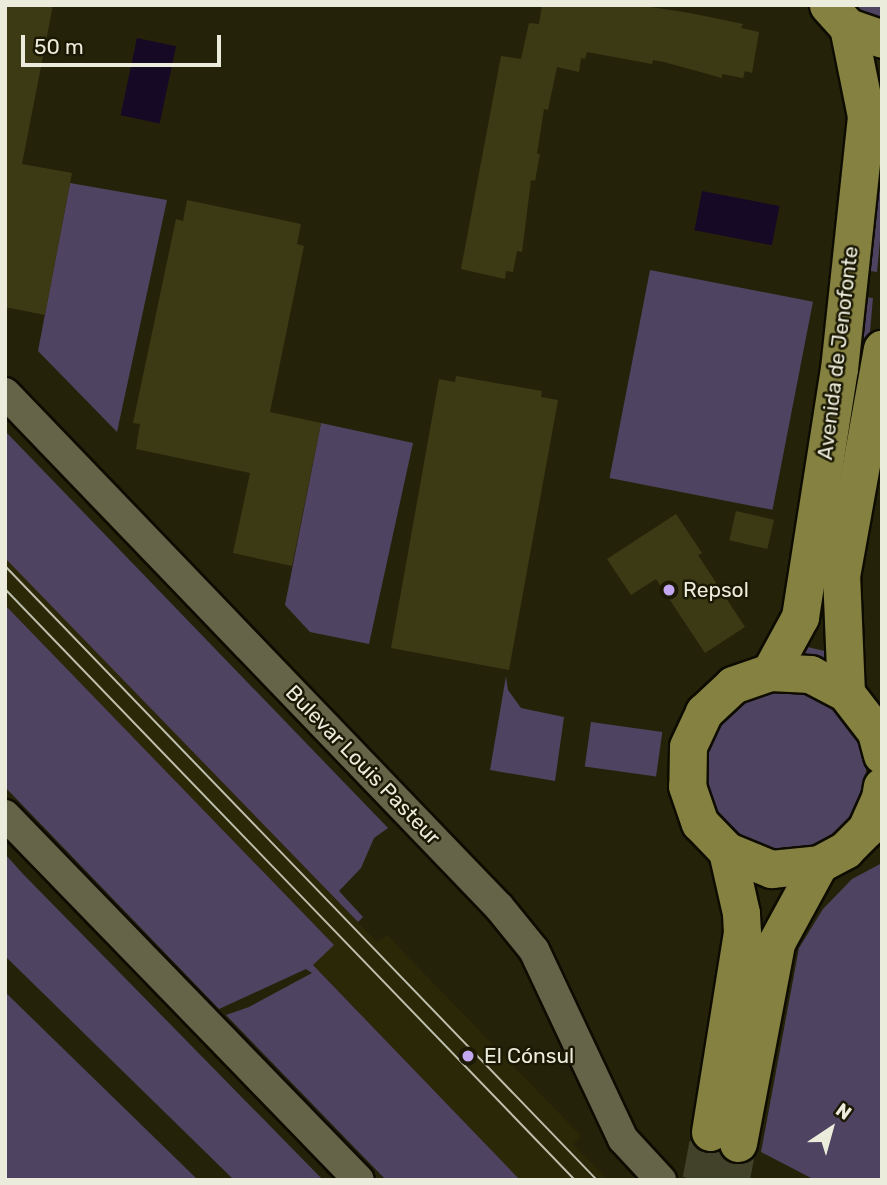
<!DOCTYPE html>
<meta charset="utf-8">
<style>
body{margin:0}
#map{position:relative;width:887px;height:1185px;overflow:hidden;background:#24230a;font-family:Rubik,sans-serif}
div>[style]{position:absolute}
.built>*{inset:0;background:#2a2807}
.green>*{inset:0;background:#4f4362;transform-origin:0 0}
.round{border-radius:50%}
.water>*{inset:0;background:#160925;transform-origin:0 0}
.building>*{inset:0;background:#3c3a14;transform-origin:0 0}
.major-tunnel>*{height:37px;margin-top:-18.5px;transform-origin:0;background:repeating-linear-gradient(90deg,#42412a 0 37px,transparent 0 55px)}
.roads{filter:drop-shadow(2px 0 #0e0c00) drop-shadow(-2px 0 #0e0c00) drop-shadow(0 2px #0e0c00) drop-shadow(0 -2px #0e0c00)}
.minor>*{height:30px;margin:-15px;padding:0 15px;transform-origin:15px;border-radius:15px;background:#656449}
.major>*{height:37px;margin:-18.5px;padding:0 18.5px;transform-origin:18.5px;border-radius:18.5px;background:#858140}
.tram>*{height:2px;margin:-1px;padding:0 1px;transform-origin:1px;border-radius:1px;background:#bebead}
.dots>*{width:19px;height:19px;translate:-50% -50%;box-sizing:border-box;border:4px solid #1b1903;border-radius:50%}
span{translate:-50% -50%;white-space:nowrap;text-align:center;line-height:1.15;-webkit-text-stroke:5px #1b1903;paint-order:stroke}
.street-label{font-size:21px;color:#ececdd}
.poi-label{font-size:21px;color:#ececdd}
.left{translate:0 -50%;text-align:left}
.frame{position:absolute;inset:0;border:7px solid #ececdd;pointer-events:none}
.north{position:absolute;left:796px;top:1094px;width:70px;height:70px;-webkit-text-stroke:5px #1b1903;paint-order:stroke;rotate:36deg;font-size:19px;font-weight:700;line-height:28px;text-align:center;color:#ececdd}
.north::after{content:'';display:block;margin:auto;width:24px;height:32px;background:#ececdd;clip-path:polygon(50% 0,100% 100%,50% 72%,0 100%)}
.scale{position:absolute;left:21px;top:35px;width:200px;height:32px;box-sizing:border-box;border:4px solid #ececdd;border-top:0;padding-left:9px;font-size:21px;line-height:24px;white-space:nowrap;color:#ececdd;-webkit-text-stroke:5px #1b1903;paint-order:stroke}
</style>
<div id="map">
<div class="built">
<i style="clip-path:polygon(5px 557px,377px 942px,387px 935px,581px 1136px,573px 1144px,608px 1180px,520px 1180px,313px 965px,334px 945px,5px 605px)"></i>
</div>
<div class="green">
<i style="clip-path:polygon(840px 5px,882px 5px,882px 28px)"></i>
<i style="clip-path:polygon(882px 118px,882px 219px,877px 272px,865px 270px)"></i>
<i style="clip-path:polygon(70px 183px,167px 200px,117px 432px,38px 351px)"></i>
<i style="left:650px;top:270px;width:166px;height:212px;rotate:11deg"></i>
<i style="left:861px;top:297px;width:12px;height:96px;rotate:5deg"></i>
<i style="clip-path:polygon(321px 423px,413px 443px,369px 644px,310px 632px,285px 605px)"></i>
<i style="clip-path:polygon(5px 431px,388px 828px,374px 838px,361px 868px,339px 891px,363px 917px,358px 922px,5px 558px)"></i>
<i style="clip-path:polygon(5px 605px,334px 945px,313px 965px,520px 1180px,386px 1180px,226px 1015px,249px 1007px,312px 973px,306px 969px,219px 1009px,5px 787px)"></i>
<i style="clip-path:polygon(799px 645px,833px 653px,836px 665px,823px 659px,793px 653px)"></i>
<i style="clip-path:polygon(506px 676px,508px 690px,521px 708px,564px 717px,555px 781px,490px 770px)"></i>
<i class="round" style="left:704px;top:689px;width:162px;height:162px"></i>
<i style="left:591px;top:722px;width:72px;height:45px;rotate:8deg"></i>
<i style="clip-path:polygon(5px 854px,23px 874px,323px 1180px,234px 1180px,5px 956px)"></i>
<i style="clip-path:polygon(882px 863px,882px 1180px,815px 1180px,761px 1152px,799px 948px,823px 909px,852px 879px)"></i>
<i style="clip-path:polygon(5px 992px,198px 1180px,5px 1180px)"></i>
</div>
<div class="water">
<i style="left:137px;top:38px;width:40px;height:79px;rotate:12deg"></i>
<i style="left:702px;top:191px;width:79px;height:40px;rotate:11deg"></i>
</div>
<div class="building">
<i style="clip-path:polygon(5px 5px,53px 5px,22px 164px,72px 173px,45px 315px,5px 307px)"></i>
<i style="clip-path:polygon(542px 5px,637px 5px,690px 13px,743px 24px,741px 28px,759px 32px,752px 73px,745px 71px,743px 78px,722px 74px,722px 78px,664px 62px,653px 60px,652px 64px,587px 52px,585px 59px,581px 58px,579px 72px,557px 67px,548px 110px,544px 109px,537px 154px,540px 154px,535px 181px,531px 180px,522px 252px,517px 251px,513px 272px,506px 271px,505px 279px,461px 269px,501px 56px,521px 59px,529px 23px,539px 24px)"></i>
<i style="clip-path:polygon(187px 200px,301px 224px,297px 244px,304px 246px,270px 412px,321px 423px,292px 566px,233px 553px,250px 473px,136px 449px,140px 424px,133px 423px,176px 219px,183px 221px)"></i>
<i style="clip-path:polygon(456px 376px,542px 391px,541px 397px,558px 400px,509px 670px,391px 648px,439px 379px,455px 382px)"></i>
<i style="left:736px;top:511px;width:39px;height:30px;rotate:13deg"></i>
<i style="clip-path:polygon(676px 514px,702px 553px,698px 555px,745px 627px,705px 653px,656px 579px,631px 595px,607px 559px)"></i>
</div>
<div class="major-tunnel">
<i style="left:701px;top:1180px;width:49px;rotate:-79.4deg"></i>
<i style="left:731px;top:1180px;width:38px;rotate:-79deg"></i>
</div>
<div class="roads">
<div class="minor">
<i style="left:5px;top:393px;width:713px;rotate:46.14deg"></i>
<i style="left:499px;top:907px;width:55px;rotate:50.9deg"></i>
<i style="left:534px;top:950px;width:209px;rotate:64.8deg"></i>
<i style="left:623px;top:1139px;width:56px;rotate:47.2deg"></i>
<i style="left:5px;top:815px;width:508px;rotate:45.88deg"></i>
</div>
<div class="major">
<i style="left:828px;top:5px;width:30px;rotate:48deg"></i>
<i style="left:848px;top:27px;width:36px;rotate:19deg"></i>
<i style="left:770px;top:672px;width:63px;rotate:-61.4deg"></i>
<i style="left:800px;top:617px;width:251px;rotate:-81.1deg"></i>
<i style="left:839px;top:369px;width:254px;rotate:-83.9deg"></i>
<i style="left:866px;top:116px;width:91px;rotate:-101.4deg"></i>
<i style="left:846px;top:693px;width:117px;rotate:-92.4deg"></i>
<i style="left:841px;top:576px;width:231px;rotate:-79.8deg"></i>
<i style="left:882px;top:755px;width:24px;rotate:-105deg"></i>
<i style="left:876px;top:732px;width:49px;rotate:-127.6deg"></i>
<i style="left:846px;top:693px;width:41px;rotate:-152.2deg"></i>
<i style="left:810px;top:674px;width:40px;rotate:-177.1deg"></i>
<i style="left:770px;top:672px;width:39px;rotate:161deg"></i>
<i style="left:733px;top:685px;width:40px;rotate:137deg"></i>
<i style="left:704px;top:712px;width:38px;rotate:115deg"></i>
<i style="left:688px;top:747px;width:39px;rotate:91deg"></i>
<i style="left:687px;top:786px;width:39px;rotate:71deg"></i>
<i style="left:700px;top:823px;width:39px;rotate:46deg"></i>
<i style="left:727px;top:851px;width:48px;rotate:22.2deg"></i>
<i style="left:771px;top:869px;width:48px;rotate:-5.9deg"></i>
<i style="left:819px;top:864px;width:30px;rotate:-28deg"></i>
<i style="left:845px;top:850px;width:30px;rotate:-45deg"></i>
<i style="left:866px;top:829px;width:34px;rotate:-66deg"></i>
<i style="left:880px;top:798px;width:12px;rotate:-81deg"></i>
<i style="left:710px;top:1132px;width:202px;rotate:-80.9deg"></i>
<i style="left:742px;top:933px;width:20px;rotate:-93deg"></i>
<i style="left:741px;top:913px;width:64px;rotate:-102.7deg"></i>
<i style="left:738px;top:1143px;width:204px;rotate:-79.2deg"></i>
<i style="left:776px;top:943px;width:90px;rotate:-61.4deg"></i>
</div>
</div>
<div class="tram">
<i style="left:5px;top:566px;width:853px;rotate:46.05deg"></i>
<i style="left:5px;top:589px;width:821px;rotate:46.04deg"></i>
</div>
<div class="dots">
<i style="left:669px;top:590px;background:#c4a7f1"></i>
<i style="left:468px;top:1056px;background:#c4a7f1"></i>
</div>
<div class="street-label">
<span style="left:838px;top:353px;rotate:-83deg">Avenida de Jenofonte</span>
<span style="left:363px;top:765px;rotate:46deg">Bulevar Louis Pasteur</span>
</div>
<div class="poi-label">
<span class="left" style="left:683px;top:590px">Repsol</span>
<span class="left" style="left:484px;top:1056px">El Cónsul</span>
</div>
<div class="frame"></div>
<div class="north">N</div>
<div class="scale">50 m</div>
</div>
